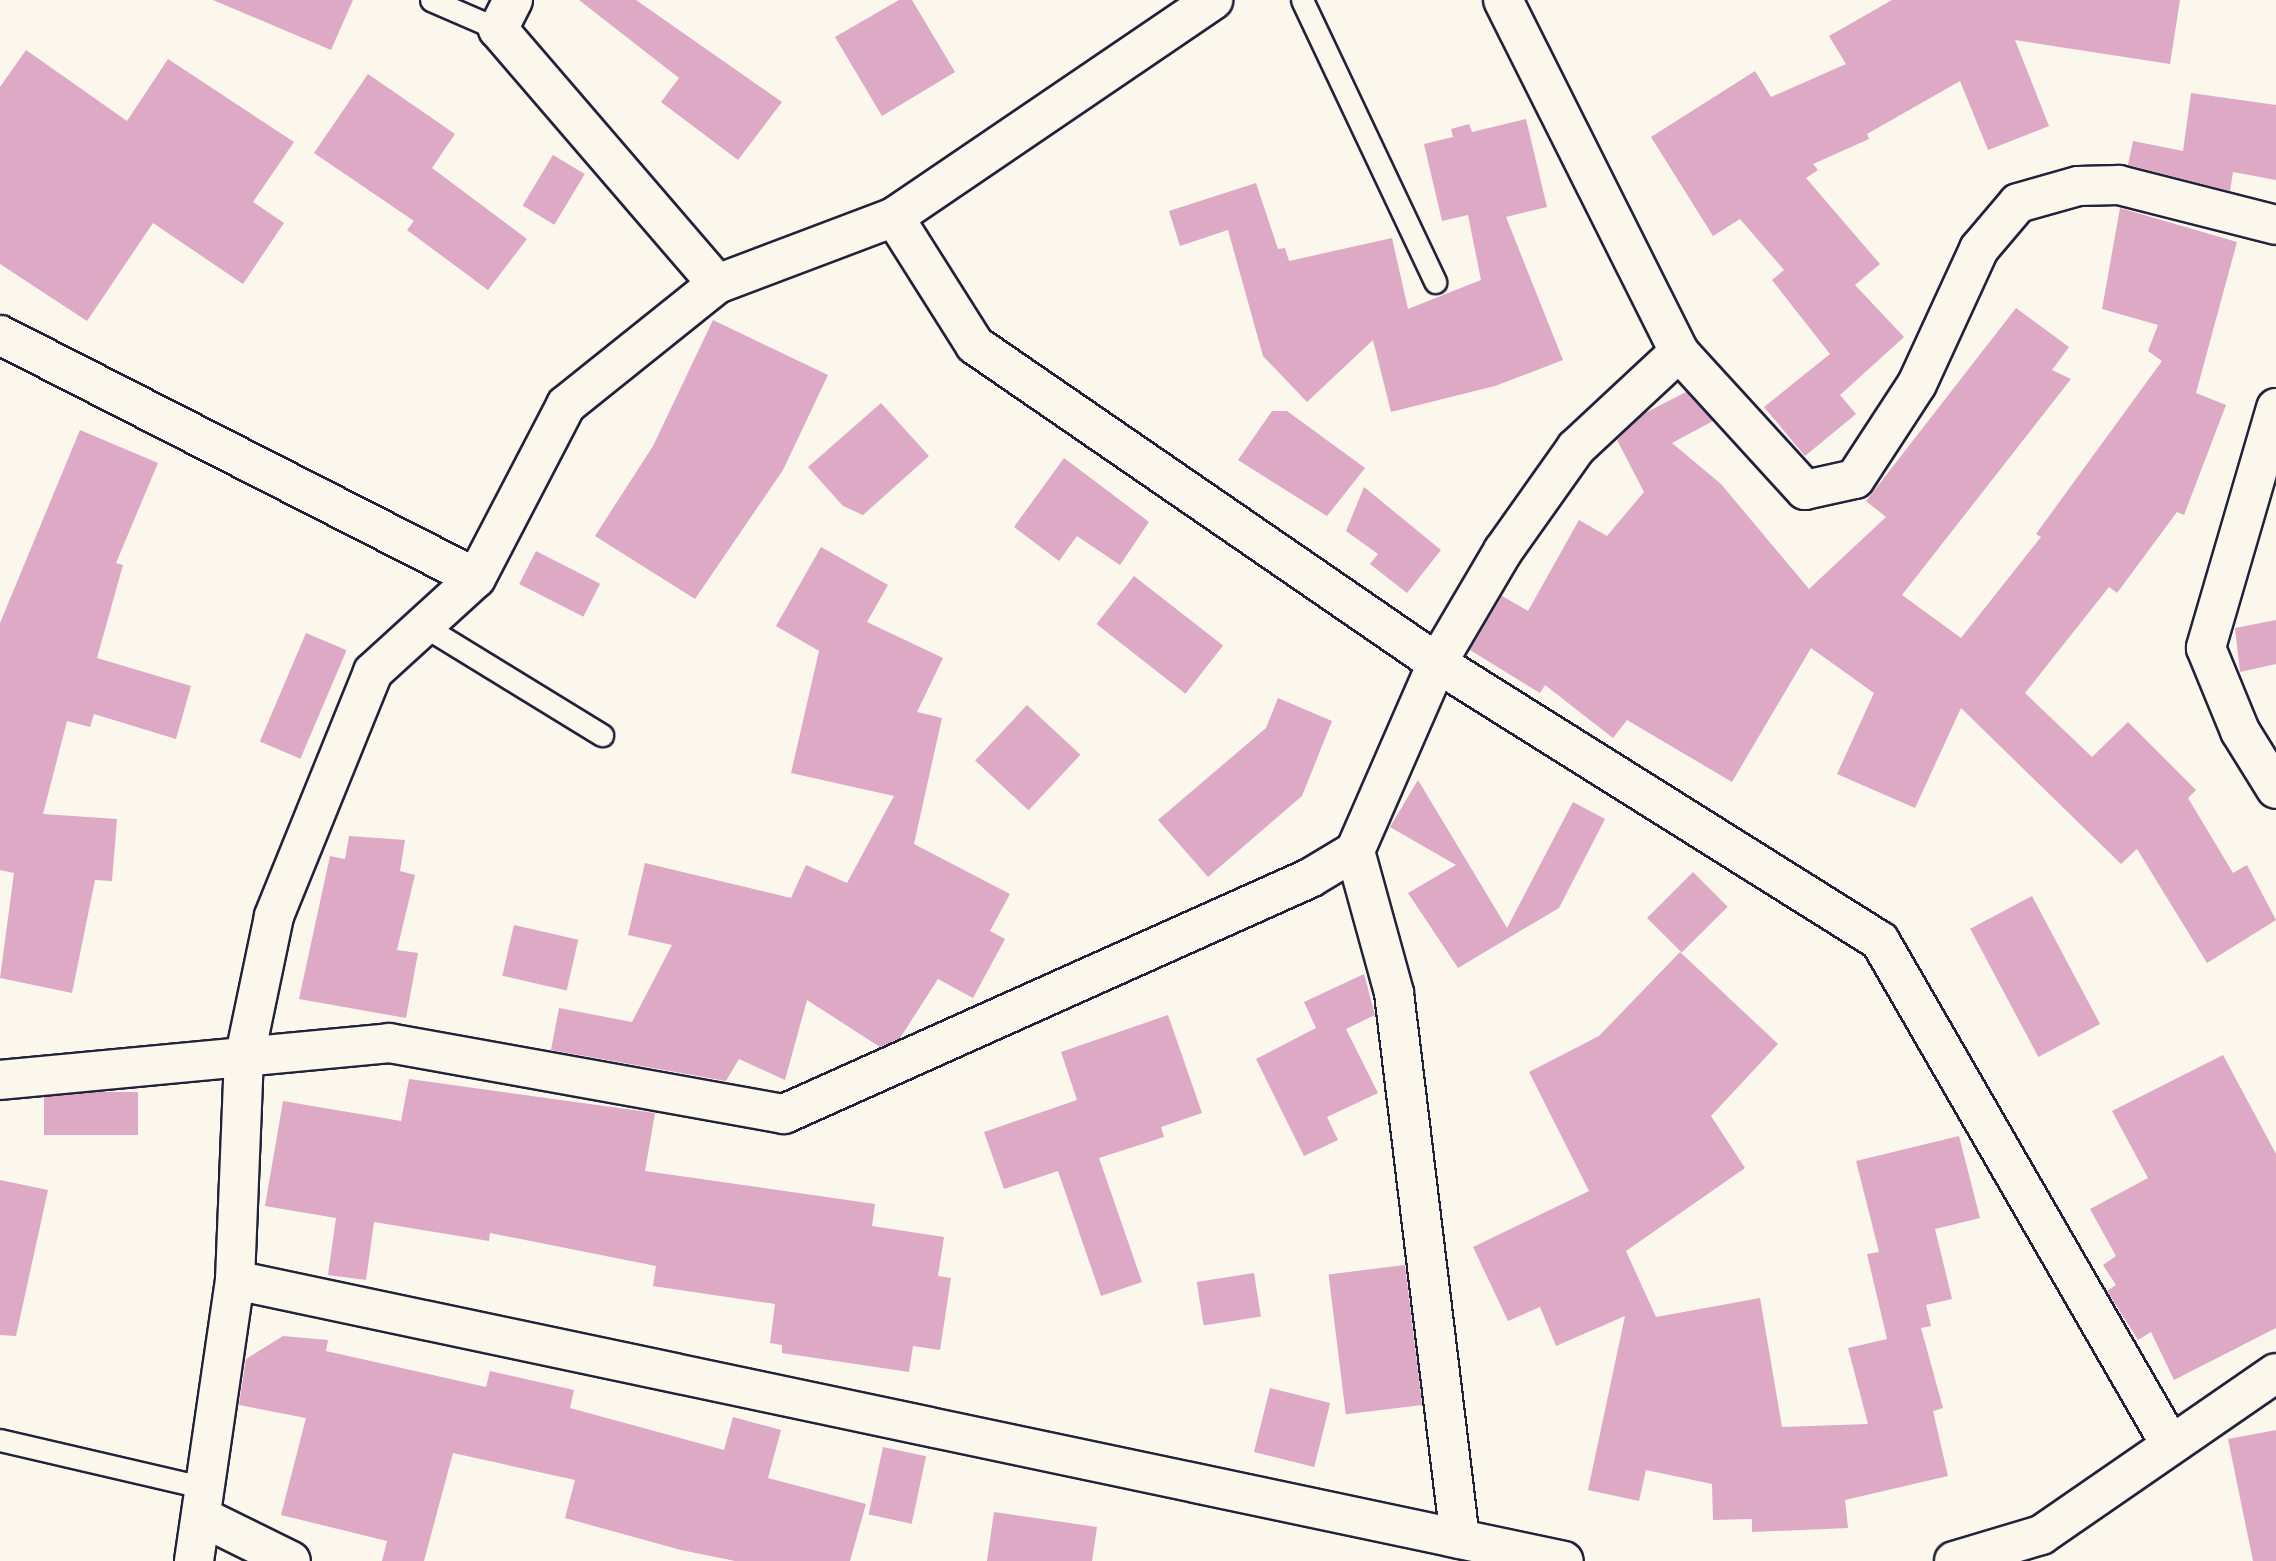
<!DOCTYPE html>
<style>
body{margin:0}
#map{position:relative;width:2276px;height:1561px;overflow:hidden;background:#fbf7ec;font-family:"Indie Flower",sans-serif}
div>[style]{position:absolute}
.building>*{inset:0;background:#dda9c5;transform-origin:0 0}
.roads{filter:drop-shadow(2px 0 #22223b) drop-shadow(-2px 0 #22223b) drop-shadow(0 2px #22223b) drop-shadow(0 -2px #22223b)}
.service>*{height:21px;margin:-10.5px;padding:0 10.5px;transform-origin:10.5px;border-radius:10.5px;background:#fbf7ec}
.minor>*{height:38px;margin:-19px;padding:0 19px;transform-origin:19px;border-radius:19px;background:#fbf7ec}
span{translate:-50% -50%;white-space:nowrap;text-align:center;line-height:1.15;-webkit-text-stroke:7px #fbf7ec;paint-order:stroke}
</style>
<div id="map">
<div class="building">
<i style="clip-path:polygon(213px 0,353px 0,331px 50px)"></i>
<i style="clip-path:polygon(579px 0,636px 0,782px 102px,738px 160px,661px 102px,679px 78px)"></i>
<i style="clip-path:polygon(899px 0,912px 0,955px 72px,882px 116px,835px 37px)"></i>
<i style="clip-path:polygon(1892px 0,2180px 0,2170px 64px,2015px 40px,2049px 126px,1988px 150px,1960px 81px,1867px 134px,1869px 139px,1813px 164px,1818px 170px,1806px 178px,1880px 264px,1855px 285px,1904px 337px,1840px 395px,1856px 414px,1805px 456px,1764px 407px,1830px 354px,1772px 280px,1784px 270px,1740px 219px,1713px 236px,1651px 137px,1755px 71px,1771px 97px,1846px 64px,1829px 36px)"></i>
<i style="clip-path:polygon(26px 50px,127px 121px,168px 59px,294px 142px,253px 202px,284px 223px,243px 284px,153px 223px,87px 321px,0 264px,0 87px)"></i>
<i style="clip-path:polygon(368px 74px,455px 134px,432px 168px,527px 239px,488px 290px,407px 230px,414px 221px,314px 153px)"></i>
<i style="clip-path:polygon(2191px 93px,2276px 105px,2276px 180px,2233px 172px,2230px 191px,2128px 165px,2133px 141px,2183px 151px)"></i>
<i style="clip-path:polygon(1526px 119px,1547px 207px,1506px 217px,1563px 360px,1495px 386px,1391px 412px,1373px 340px,1307px 402px,1263px 356px,1228px 230px,1180px 246px,1169px 211px,1256px 183px,1278px 249px,1285px 248px,1289px 261px,1392px 238px,1408px 309px,1481px 280px,1468px 215px,1442px 221px,1424px 144px,1453px 137px,1451px 129px,1469px 124px,1472px 132px)"></i>
<i style="left:553px;top:155px;width:37px;height:59px;rotate:31deg"></i>
<i style="clip-path:polygon(2120px 208px,2237px 242px,2196px 393px,2226px 405px,2184px 515px,2177px 512px,2117px 593px,2109px 587px,2025px 693px,2092px 757px,2128px 722px,2196px 790px,2188px 798px,2233px 873px,2247px 865px,2276px 920px,2207px 963px,2137px 849px,2121px 864px,1961px 708px,1915px 808px,1837px 774px,1874px 693px,1811px 648px,1732px 782px,1627px 720px,1613px 738px,1545px 685px,1540px 693px,1470px 650px,1502px 596px,1528px 611px,1579px 520px,1607px 536px,1644px 492px,1617px 440px,1645px 413px,1686px 392px,1713px 421px,1672px 443px,1721px 484px,1809px 589px,1886px 517px,1866px 501px,2016px 308px,2069px 347px,2052px 370px,2071px 379px,1902px 595px,1961px 638px,2041px 537px,2036px 534px,2162px 361px,2148px 351px,2158px 325px,2102px 309px)"></i>
<i style="clip-path:polygon(713px 320px,828px 375px,783px 470px,695px 599px,595px 536px,653px 446px)"></i>
<i style="clip-path:polygon(881px 403px,929px 456px,863px 515px,843px 506px,808px 467px)"></i>
<i style="clip-path:polygon(1272px 411px,1287px 411px,1365px 468px,1327px 516px,1238px 460px)"></i>
<i style="clip-path:polygon(80px 430px,158px 463px,116px 563px,123px 565px,97px 658px,191px 686px,176px 739px,94px 714px,90px 727px,67px 721px,43px 814px,117px 819px,112px 881px,95px 880px,72px 993px,0 978px,14px 873px,0 870px,0 623px)"></i>
<i style="clip-path:polygon(1064px 458px,1149px 522px,1120px 565px,1077px 536px,1059px 561px,1014px 527px)"></i>
<i style="clip-path:polygon(1364px 487px,1441px 550px,1407px 593px,1370px 564px,1378px 554px,1346px 531px)"></i>
<i style="clip-path:polygon(821px 547px,888px 585px,867px 622px,943px 658px,917px 712px,942px 718px,914px 844px,1010px 894px,990px 931px,1005px 939px,973px 998px,938px 979px,900px 1038px,880px 1047px,807px 1000px,785px 1080px,739px 1059px,726px 1081px,551px 1050px,559px 1008px,632px 1022px,672px 945px,628px 935px,645px 863px,791px 898px,806px 865px,847px 883px,894px 796px,791px 773px,819px 651px,776px 626px)"></i>
<i style="left:536px;top:551px;width:72px;height:37px;rotate:27deg"></i>
<i style="left:1134px;top:576px;width:113px;height:61px;rotate:38deg"></i>
<i style="clip-path:polygon(2276px 620px,2276px 664px,2240px 672px,2235px 628px)"></i>
<i style="left:306px;top:633px;width:44px;height:118px;rotate:23deg"></i>
<i style="clip-path:polygon(1278px 698px,1332px 721px,1302px 796px,1208px 877px,1158px 820px,1266px 728px)"></i>
<i style="left:1027px;top:705px;width:73px;height:76px;rotate:43deg"></i>
<i style="clip-path:polygon(1418px 780px,1507px 928px,1573px 802px,1605px 819px,1559px 908px,1458px 968px,1408px 893px,1456px 865px,1390px 827px)"></i>
<i style="clip-path:polygon(349px 836px,405px 840px,400px 871px,415px 875px,397px 950px,418px 953px,406px 1018px,299px 999px,330px 856px,345px 859px)"></i>
<i style="left:1693px;top:872px;width:49px;height:65px;rotate:45deg"></i>
<i style="left:2032px;top:896px;width:145px;height:70px;rotate:62deg"></i>
<i style="left:514px;top:925px;width:66px;height:52px;rotate:13deg"></i>
<i style="clip-path:polygon(1680px 952px,1778px 1044px,1711px 1116px,1745px 1168px,1626px 1251px,1656px 1317px,1760px 1298px,1782px 1427px,1868px 1424px,1848px 1348px,1887px 1339px,1867px 1254px,1879px 1252px,1856px 1161px,1959px 1136px,1980px 1218px,1935px 1229px,1952px 1299px,1926px 1305px,1931px 1326px,1921px 1328px,1943px 1408px,1933px 1411px,1948px 1476px,1845px 1500px,1848px 1528px,1752px 1532px,1752px 1519px,1713px 1520px,1712px 1484px,1646px 1470px,1639px 1501px,1588px 1490px,1625px 1316px,1556px 1346px,1540px 1307px,1508px 1321px,1473px 1247px,1589px 1191px,1529px 1072px,1599px 1036px)"></i>
<i style="clip-path:polygon(1364px 974px,1375px 1015px,1346px 1029px,1378px 1093px,1327px 1117px,1338px 1140px,1304px 1156px,1256px 1059px,1316px 1028px,1304px 1002px)"></i>
<i style="clip-path:polygon(1168px 1015px,1202px 1113px,1161px 1127px,1164px 1137px,1099px 1158px,1142px 1282px,1101px 1296px,1058px 1171px,1004px 1189px,984px 1132px,1077px 1100px,1061px 1052px)"></i>
<i style="clip-path:polygon(2223px 1055px,2276px 1154px,2276px 1328px,2174px 1380px,2151px 1332px,2138px 1340px,2107px 1291px,2116px 1285px,2103px 1265px,2116px 1256px,2090px 1209px,2148px 1178px,2112px 1111px)"></i>
<i style="clip-path:polygon(409px 1079px,655px 1113px,645px 1171px,875px 1204px,872px 1226px,944px 1237px,938px 1276px,951px 1278px,940px 1350px,913px 1346px,909px 1372px,782px 1353px,782px 1345px,770px 1343px,775px 1304px,653px 1286px,656px 1266px,490px 1233px,489px 1241px,374px 1222px,366px 1280px,328px 1275px,336px 1218px,265px 1206px,283px 1101px,401px 1121px)"></i>
<i style="left:138px;top:1092px;width:43px;height:94px;rotate:90deg"></i>
<i style="clip-path:polygon(0 1180px,48px 1190px,16px 1336px,0 1335px)"></i>
<i style="left:1405px;top:1265px;width:141px;height:77px;rotate:83deg"></i>
<i style="left:1254px;top:1273px;width:44px;height:58px;rotate:81deg"></i>
<i style="clip-path:polygon(283px 1336px,328px 1340px,326px 1351px,486px 1387px,490px 1371px,574px 1390px,570px 1408px,724px 1450px,733px 1417px,781px 1430px,768px 1478px,866px 1504px,850px 1561px,735px 1561px,681px 1550px,565px 1518px,575px 1480px,453px 1453px,424px 1561px,382px 1561px,387px 1541px,281px 1515px,306px 1418px,239px 1405px,246px 1359px)"></i>
<i style="left:1270px;top:1388px;width:62px;height:66px;rotate:14deg"></i>
<i style="clip-path:polygon(2276px 1430px,2276px 1561px,2253px 1561px,2228px 1439px)"></i>
<i style="left:883px;top:1447px;width:44px;height:69px;rotate:12deg"></i>
<i style="clip-path:polygon(994px 1512px,1097px 1527px,1092px 1561px,987px 1561px)"></i>
</div>
<div class="roads">
<div class="service">
<i style="left:431px;top:0;width:73px;rotate:23.4deg"></i>
<i style="left:1302px;top:0;width:312px;rotate:64.7deg"></i>
<i style="left:424px;top:626px;width:209px;rotate:31.5deg"></i>
<i style="left:0;top:1440px;width:212px;rotate:13.1deg"></i>
</div>
<div class="minor">
<i style="left:513px;top:0;width:33px;rotate:117deg"></i>
<i style="left:498px;top:29px;width:336px;rotate:49.3deg"></i>
<i style="left:1503px;top:0;width:394px;rotate:63.4deg"></i>
<i style="left:1679px;top:352px;width:187px;rotate:47.6deg"></i>
<i style="left:1805px;top:490px;width:51px;rotate:-12.4deg"></i>
<i style="left:1855px;top:479px;width:113px;rotate:-56.9deg"></i>
<i style="left:1917px;top:384px;width:149px;rotate:-65.3deg"></i>
<i style="left:1979px;top:249px;width:60px;rotate:-49.7deg"></i>
<i style="left:2018px;top:203px;width:62px;rotate:-15.8deg"></i>
<i style="left:2078px;top:186px;width:41px;rotate:-1.4deg"></i>
<i style="left:2119px;top:185px;width:162px;rotate:14.3deg"></i>
<i style="left:894px;top:217px;width:151px;rotate:57.7deg"></i>
<i style="left:975px;top:345px;width:561px;rotate:34.54deg"></i>
<i style="left:1437px;top:663px;width:523px;rotate:32.11deg"></i>
<i style="left:1880px;top:941px;width:578px;rotate:60.02deg"></i>
<i style="left:0;top:335px;width:534px;rotate:27.04deg"></i>
<i style="left:2276px;top:408px;width:250px;rotate:106.3deg"></i>
<i style="left:2206px;top:648px;width:90px;rotate:67.7deg"></i>
<i style="left:2240px;top:731px;width:68px;rotate:58.2deg"></i>
<i style="left:1355px;top:851px;width:147px;rotate:74.6deg"></i>
<i style="left:1394px;top:993px;width:550px;rotate:83.11deg"></i>
<i style="left:0;top:1080px;width:391px;rotate:-5.4deg"></i>
<i style="left:389px;top:1043px;width:401px;rotate:10.2deg"></i>
<i style="left:784px;top:1114px;width:577px;rotate:-24.16deg"></i>
<i style="left:1310px;top:878px;width:52px;rotate:-31deg"></i>
<i style="left:1355px;top:851px;width:205px;rotate:-66.4deg"></i>
<i style="left:1437px;top:663px;width:130px;rotate:-59.5deg"></i>
<i style="left:1503px;top:551px;width:126px;rotate:-54.7deg"></i>
<i style="left:1576px;top:448px;width:141px;rotate:-43deg"></i>
<i style="left:235px;top:1280px;width:1358px;rotate:11.94deg"></i>
<i style="left:202px;top:1517px;width:99px;rotate:26.3deg"></i>
<i style="left:194px;top:1561px;width:284px;rotate:-81.7deg"></i>
<i style="left:235px;top:1280px;width:220px;rotate:-87.7deg"></i>
<i style="left:244px;top:1060px;width:147px;rotate:-78.2deg"></i>
<i style="left:274px;top:916px;width:263px;rotate:-67.9deg"></i>
<i style="left:373px;top:672px;width:139px;rotate:-42.4deg"></i>
<i style="left:476px;top:578px;width:195px;rotate:-62.5deg"></i>
<i style="left:566px;top:405px;width:193px;rotate:-38.7deg"></i>
<i style="left:717px;top:284px;width:189px;rotate:-20.7deg"></i>
<i style="left:894px;top:217px;width:386px;rotate:-34.2deg"></i>
<i style="left:1954px;top:1561px;width:91px;rotate:-16.6deg"></i>
<i style="left:2041px;top:1535px;width:285px;rotate:-34.6deg"></i>
</div>
</div>
</div>
